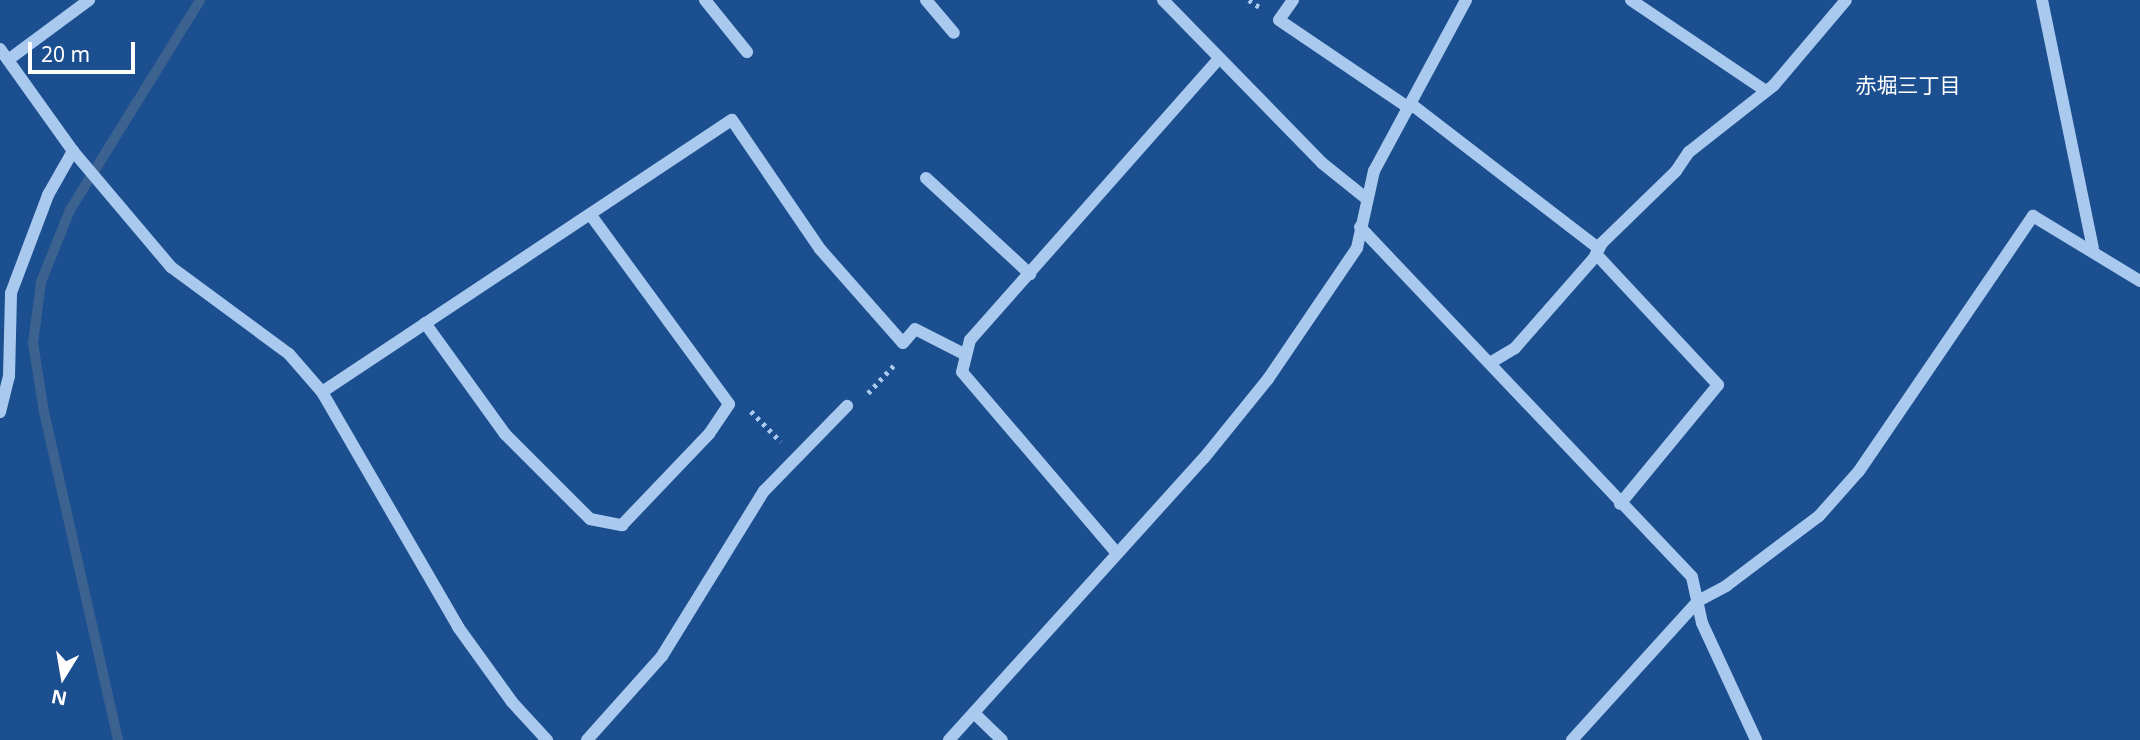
<!DOCTYPE html>
<meta charset="utf-8">
<style>
body{margin:0}
#map{position:relative;width:2140px;height:740px;overflow:hidden;background:#1b4f8f;font-family:"Noto Sans","Noto Sans JP",sans-serif}
div>[style]{position:absolute}
.stream>*{height:10px;margin:-5px;padding:0 5px;transform-origin:5px;border-radius:5px;background:#3c6290}
.path>*{height:4.5px;margin-top:-2.25px;transform-origin:0;background:repeating-linear-gradient(90deg,#a9c9ee 0 3.5px,transparent 0 8.5px)}
.minor>*{height:12px;margin:-6px;padding:0 6px;transform-origin:6px;border-radius:6px;background:#a9c9ee}
span{translate:-50% -50%;white-space:nowrap;text-align:center;line-height:1.15;-webkit-text-stroke:5px #1b4f8f;paint-order:stroke}
.neighbourhood-label{font-size:21px;color:#fff}
.north{position:absolute;left:28px;top:642px;width:70px;height:70px;-webkit-text-stroke:5px #1b4f8f;paint-order:stroke;rotate:191deg;font-size:19px;font-weight:700;line-height:28px;text-align:center;color:#fff}
.north::after{content:'';display:block;margin:auto;width:24px;height:32px;background:#fff;clip-path:polygon(50% 0,100% 100%,50% 72%,0 100%)}
.scale{position:absolute;left:28px;top:42px;width:107px;height:32px;box-sizing:border-box;border:4px solid #fff;border-top:0;padding-left:9px;font-size:21px;line-height:24px;white-space:nowrap;color:#fff;-webkit-text-stroke:5px #1b4f8f;paint-order:stroke}
</style>
<div id="map">
<div class="stream">
<i style="left:118px;top:740px;width:342px;rotate:-102.7deg"></i>
<i style="left:43px;top:406px;width:64px;rotate:-99deg"></i>
<i style="left:33px;top:343px;width:62px;rotate:-82.5deg"></i>
<i style="left:41px;top:282px;width:78px;rotate:-68.1deg"></i>
<i style="left:70px;top:210px;width:247px;rotate:-58.2deg"></i>
</div>
<div class="path">
<i style="left:1249px;top:0;width:14px;rotate:34deg"></i>
<i style="left:868px;top:393px;width:40px;rotate:-47deg"></i>
<i style="left:751px;top:411px;width:43px;rotate:45.9deg"></i>
</div>
<div class="minor">
<i style="left:705px;top:0;width:67px;rotate:51.1deg"></i>
<i style="left:926px;top:0;width:43px;rotate:49.7deg"></i>
<i style="left:1163px;top:0;width:228px;rotate:45.7deg"></i>
<i style="left:1322px;top:163px;width:58px;rotate:38.7deg"></i>
<i style="left:1293px;top:0;width:24px;rotate:125deg"></i>
<i style="left:1279px;top:20px;width:157px;rotate:34.1deg"></i>
<i style="left:1631px;top:0;width:163px;rotate:34deg"></i>
<i style="left:2042px;top:0;width:253px;rotate:78.4deg"></i>
<i style="left:0;top:49px;width:125px;rotate:54.4deg"></i>
<i style="left:73px;top:151px;width:152px;rotate:49.8deg"></i>
<i style="left:171px;top:267px;width:147px;rotate:36.4deg"></i>
<i style="left:289px;top:354px;width:50px;rotate:49deg"></i>
<i style="left:322px;top:392px;width:272px;rotate:59.9deg"></i>
<i style="left:458px;top:627px;width:92px;rotate:54.2deg"></i>
<i style="left:512px;top:702px;width:52px;rotate:47.4deg"></i>
<i style="left:8px;top:60px;width:101px;rotate:-36.5deg"></i>
<i style="left:1411px;top:104px;width:237px;rotate:37.6deg"></i>
<i style="left:926px;top:178px;width:142px;rotate:42.7deg"></i>
<i style="left:1360px;top:227px;width:482px;rotate:46.5deg"></i>
<i style="left:1692px;top:577px;width:47px;rotate:77.7deg"></i>
<i style="left:1702px;top:623px;width:129px;rotate:65.2deg"></i>
<i style="left:1596px;top:254px;width:179px;rotate:47deg"></i>
<i style="left:1718px;top:385px;width:154px;rotate:129.5deg"></i>
<i style="left:425px;top:323px;width:137px;rotate:54.2deg"></i>
<i style="left:505px;top:434px;width:120px;rotate:45deg"></i>
<i style="left:590px;top:519px;width:33px;rotate:11deg"></i>
<i style="left:622px;top:525px;width:126px;rotate:-46.3deg"></i>
<i style="left:709px;top:434px;width:36px;rotate:-56deg"></i>
<i style="left:729px;top:404px;width:235px;rotate:-126.2deg"></i>
<i style="left:1490px;top:363px;width:29px;rotate:-31deg"></i>
<i style="left:1515px;top:348px;width:120px;rotate:-48.7deg"></i>
<i style="left:1594px;top:258px;width:17px;rotate:-62deg"></i>
<i style="left:1602px;top:243px;width:103px;rotate:-44.2deg"></i>
<i style="left:1676px;top:171px;width:23px;rotate:-56deg"></i>
<i style="left:1689px;top:152px;width:108px;rotate:-38.2deg"></i>
<i style="left:1774px;top:85px;width:111px;rotate:-49.7deg"></i>
<i style="left:322px;top:392px;width:492px;rotate:-33.6deg"></i>
<i style="left:732px;top:120px;width:156px;rotate:55.7deg"></i>
<i style="left:820px;top:249px;width:125px;rotate:48.6deg"></i>
<i style="left:903px;top:343px;width:18px;rotate:-49deg"></i>
<i style="left:915px;top:329px;width:57px;rotate:27deg"></i>
<i style="left:0;top:412px;width:37px;rotate:-76deg"></i>
<i style="left:9px;top:376px;width:83px;rotate:-88.6deg"></i>
<i style="left:11px;top:293px;width:105px;rotate:-69.3deg"></i>
<i style="left:48px;top:195px;width:51px;rotate:-60.4deg"></i>
<i style="left:1115px;top:551px;width:235px;rotate:-130.5deg"></i>
<i style="left:962px;top:372px;width:33px;rotate:-76deg"></i>
<i style="left:970px;top:340px;width:375px;rotate:-48.5deg"></i>
<i style="left:976px;top:715px;width:36px;rotate:44deg"></i>
<i style="left:587px;top:740px;width:113px;rotate:-48.2deg"></i>
<i style="left:662px;top:656px;width:194px;rotate:-58.3deg"></i>
<i style="left:764px;top:491px;width:119px;rotate:-45.7deg"></i>
<i style="left:949px;top:740px;width:380px;rotate:-47.9deg"></i>
<i style="left:1204px;top:458px;width:102px;rotate:-51deg"></i>
<i style="left:1268px;top:379px;width:158px;rotate:-55.8deg"></i>
<i style="left:1357px;top:248px;width:79px;rotate:-77.6deg"></i>
<i style="left:1374px;top:171px;width:194px;rotate:-61.7deg"></i>
<i style="left:1572px;top:740px;width:188px;rotate:-47.8deg"></i>
<i style="left:1698px;top:601px;width:32px;rotate:-28deg"></i>
<i style="left:1726px;top:586px;width:116px;rotate:-37deg"></i>
<i style="left:1819px;top:516px;width:60px;rotate:-48.4deg"></i>
<i style="left:1859px;top:471px;width:309px;rotate:-55.7deg"></i>
<i style="left:2033px;top:216px;width:125px;rotate:31.3deg"></i>
</div>
<div class="neighbourhood-label">
<span style="left:1908px;top:85px">赤堀三丁目</span>
</div>
<div class="north">N</div>
<div class="scale">20 m</div>
</div>
